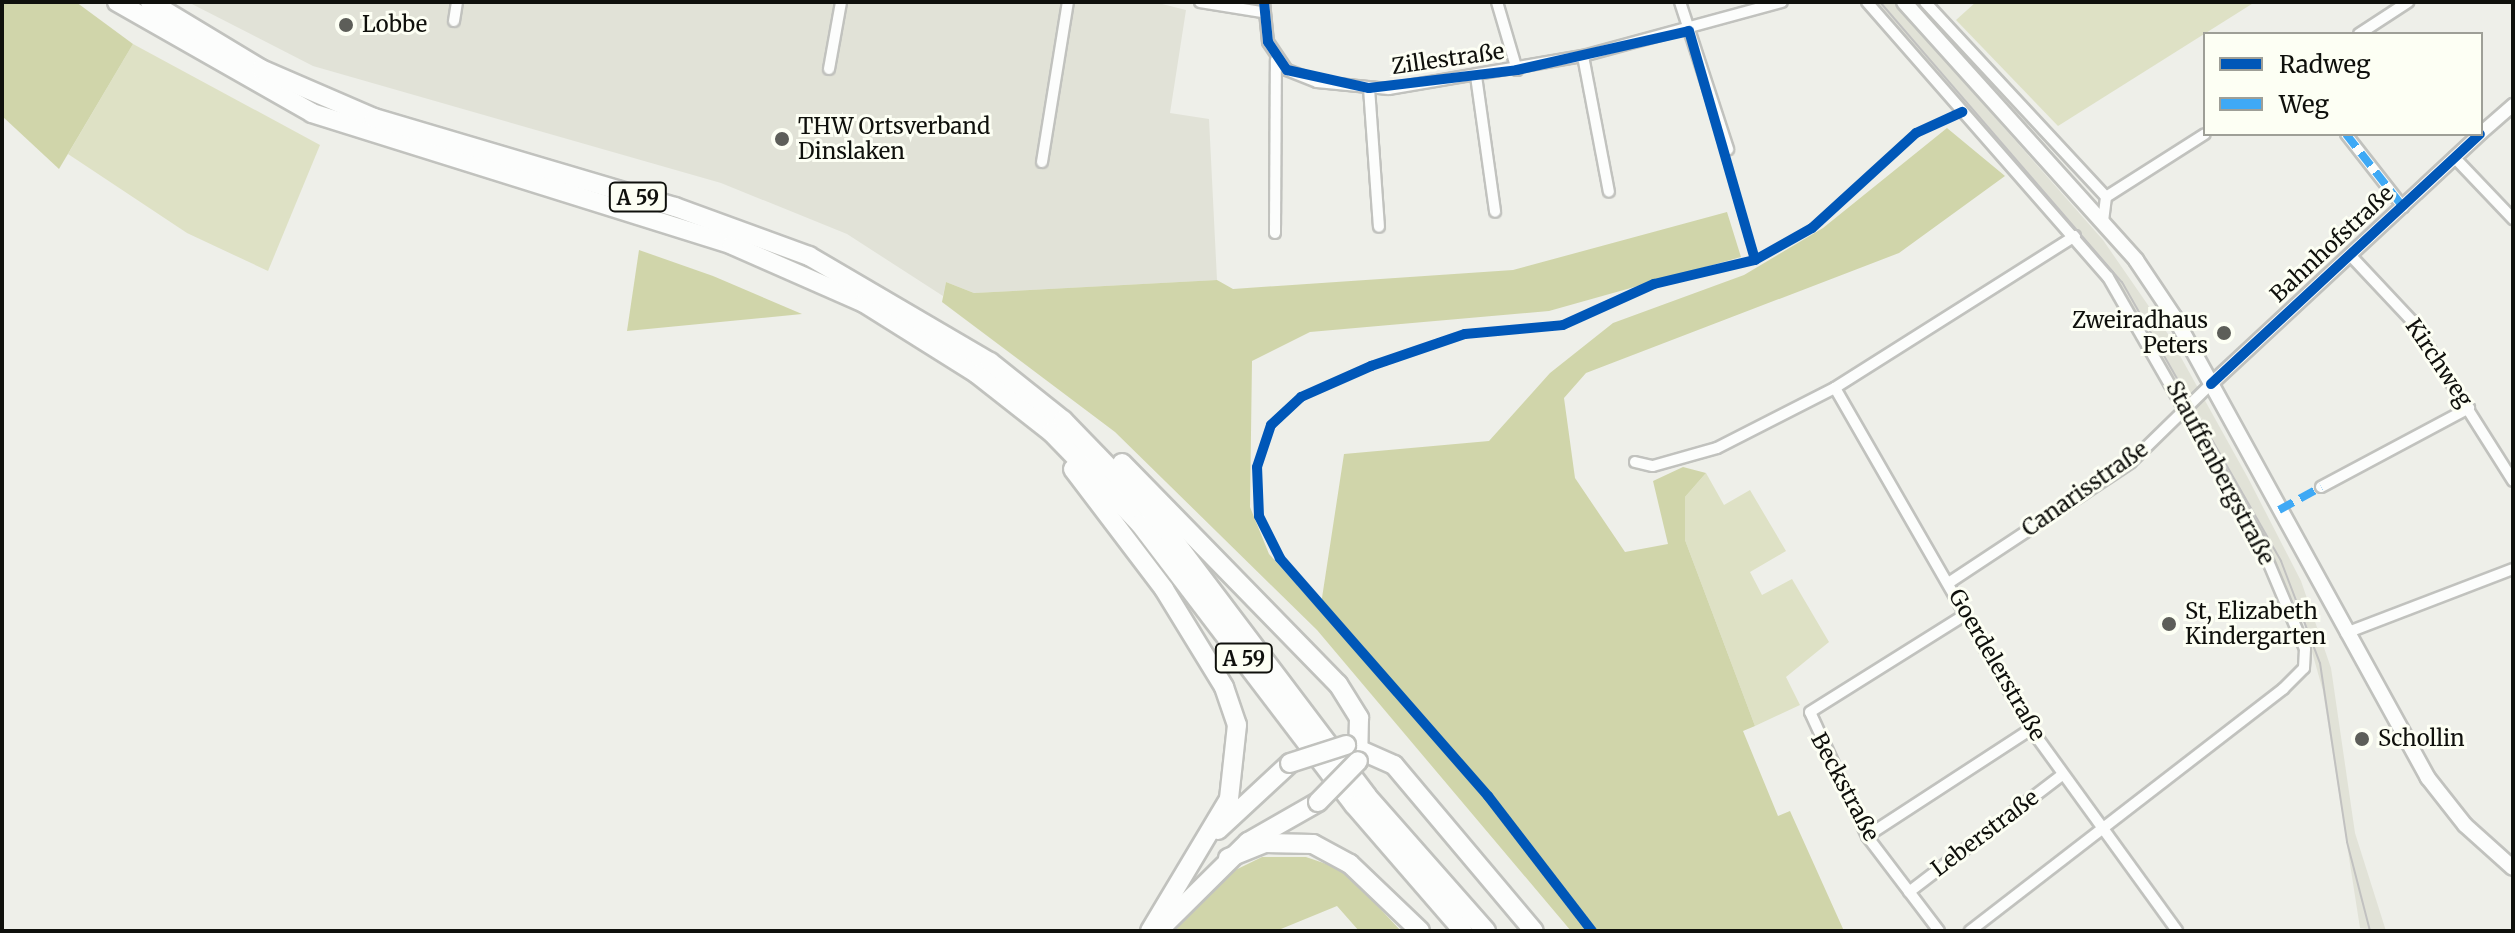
<!DOCTYPE html>
<meta charset="utf-8">
<style>
body{margin:0}
#map{position:relative;width:2515px;height:933px;overflow:hidden;background:#eeefe9;font-family:Merriweather,serif}
div>[style]{position:absolute}
.built>*{inset:0;background:#e1e2d7}
.green>*{inset:0;background:#dee1c5}
.forest>*{inset:0;background:#d0d5aa}
.roads{filter:drop-shadow(2px 0 #c1c2be) drop-shadow(-2px 0 #c1c2be) drop-shadow(0 2px #c1c2be) drop-shadow(0 -2px #c1c2be)}
.minor>*{height:10px;margin:-5px;padding:0 5px;transform-origin:5px;border-radius:5px;background:#fcfdfc}
.tertiary>*{height:12px;margin:-6px;padding:0 6px;transform-origin:6px;border-radius:6px;background:#fcfdfc}
.secondary>*{height:14px;margin:-7px;padding:0 7px;transform-origin:7px;border-radius:7px;background:#fcfdfc}
.motorway>*{height:18px;margin:-9px;padding:0 9px;transform-origin:9px;border-radius:9px;background:#fcfdfc}
.tram>*{height:2px;margin:-1px;padding:0 1px;transform-origin:1px;border-radius:1px;background:#c1c1c0}
.bridges{filter:drop-shadow(2px 0 #c1c2be) drop-shadow(-2px 0 #c1c2be) drop-shadow(0 2px #c1c2be) drop-shadow(0 -2px #c1c2be)}
.motorway-bridge>*{height:18px;margin:-9px;padding:0 9px;transform-origin:9px;border-radius:9px;background:#fcfdfc}
.quiet>*{height:8px;margin-top:-4px;transform-origin:0;background:repeating-linear-gradient(90deg,#3fa9f5 0 16px,transparent 0 24px)}
.cycleway>*{height:10px;margin:-5px;padding:0 5px;transform-origin:5px;border-radius:5px;background:#0057b8}
.dots>*{width:22px;height:22px;translate:-50% -50%;box-sizing:border-box;border:4px solid #fdfff4;border-radius:50%}
span{translate:-50% -50%;white-space:nowrap;text-align:center;line-height:1.15;-webkit-text-stroke:6px #fdfff4;paint-order:stroke}
.shield-label span{padding:2px 6px;background:#fdfff4;border:2px solid;border-radius:6px;-webkit-text-stroke-width:0}
.shield-label{font-size:20px;color:#0f100c;font-weight:700}
.poi-label{font-size:22px;color:#0f100c}
.left{translate:0 -50%;text-align:left}
.right{translate:-100% -50%;text-align:right}
.street-label{font-size:22px;color:#0f100c}
.frame{position:absolute;inset:0;border:4px solid #0f100c;pointer-events:none}
.legend{position:absolute;left:2203px;top:32px;width:280px;height:104px;box-sizing:border-box;background:#fdfff4;border:2px solid #9e9f97;margin:0;padding:10px 14px;list-style:none;font-size:24px;color:#0f100c}
.legend li{display:flex;align-items:center;gap:16px;height:40px}
.legend b{width:40px;border:2px solid #9e9f97}
</style>
<div id="map">
<div class="built">
<i style="clip-path:polygon(188px 2px,1154px 2px,1186px 10px,1170px 113px,1209px 119px,1217px 280px,974px 293px,946px 282px,943px 296px,847px 234px,721px 183px,313px 66px)"></i>
<i style="clip-path:polygon(1874px 2px,1893px 2px,2103px 240px,2168px 334px,2248px 478px,2301px 581px,2331px 668px,2355px 833px,2386px 931px,2360px 928px,2323px 691px,2303px 620px,2197px 413px,2093px 250px)"></i>
</div>
<div class="green">
<i style="clip-path:polygon(1976px 2px,2255px 2px,2058px 126px,1956px 20px)"></i>
<i style="clip-path:polygon(133px 44px,320px 145px,268px 271px,187px 233px,68px 154px)"></i>
<i style="clip-path:polygon(1706px 473px,1724px 505px,1750px 490px,1786px 551px,1750px 572px,1762px 595px,1792px 579px,1829px 642px,1786px 677px,1800px 705px,1755px 726px,1685px 540px,1685px 497px)"></i>
</div>
<div class="forest">
<i style="clip-path:polygon(2px 2px,76px 2px,133px 44px,59px 169px,2px 116px)"></i>
<i style="clip-path:polygon(1947px 128px,2005px 176px,1899px 253px,1586px 373px,1564px 398px,1575px 478px,1625px 552px,1668px 544px,1653px 481px,1683px 467px,1706px 473px,1685px 497px,1685px 540px,1755px 726px,1743px 731px,1778px 816px,1790px 811px,1844px 931px,1571px 931px,1317px 630px,1115px 432px,942px 302px,946px 282px,974px 293px,1217px 280px,1233px 289px,1513px 270px,1727px 212px,1741px 257px,1549px 311px,1310px 332px,1252px 361px,1250px 507px,1269px 554px,1320px 611px,1344px 454px,1489px 441px,1550px 373px,1613px 323px,1744px 275px,1823px 228px)"></i>
<i style="clip-path:polygon(639px 250px,713px 276px,802px 314px,627px 331px)"></i>
<i style="clip-path:polygon(1262px 857px,1306px 857px,1344px 870px,1401px 931px,1359px 931px,1337px 906px,1276px 931px,1175px 931px,1219px 878px)"></i>
</div>
<div class="roads">
<div class="minor">
<i style="left:1200px;top:2px;width:63px;rotate:9.2deg"></i>
<i style="left:1264px;top:2px;width:40px;rotate:84.3deg"></i>
<i style="left:1268px;top:42px;width:34px;rotate:56deg"></i>
<i style="left:1287px;top:70px;width:32px;rotate:22deg"></i>
<i style="left:1317px;top:82px;width:72px;rotate:5.6deg"></i>
<i style="left:1389px;top:89px;width:197px;rotate:-9.7deg"></i>
<i style="left:1583px;top:56px;width:206px;rotate:-15.2deg"></i>
<i style="left:1497px;top:2px;width:71px;rotate:73.6deg"></i>
<i style="left:1680px;top:2px;width:155px;rotate:71.9deg"></i>
<i style="left:1867px;top:2px;width:366px;rotate:48.8deg"></i>
<i style="left:2108px;top:277px;width:303px;rotate:60.1deg"></i>
<i style="left:2259px;top:540px;width:118px;rotate:67.1deg"></i>
<i style="left:2305px;top:649px;width:19px;rotate:93deg"></i>
<i style="left:2304px;top:668px;width:30px;rotate:135deg"></i>
<i style="left:2283px;top:689px;width:396px;rotate:142.3deg"></i>
<i style="left:1925px;top:2px;width:266px;rotate:47.1deg"></i>
<i style="left:2106px;top:197px;width:23px;rotate:97deg"></i>
<i style="left:454px;top:21px;width:19px;rotate:-81deg"></i>
<i style="left:2359px;top:34px;width:59px;rotate:-33.1deg"></i>
<i style="left:1583px;top:56px;width:138px;rotate:79.2deg"></i>
<i style="left:829px;top:69px;width:68px;rotate:-79.8deg"></i>
<i style="left:1476px;top:76px;width:137px;rotate:82deg"></i>
<i style="left:1369px;top:88px;width:139px;rotate:85.9deg"></i>
<i style="left:2346px;top:134px;width:93px;rotate:52deg"></i>
<i style="left:2454px;top:157px;width:86px;rotate:46.4deg"></i>
<i style="left:1042px;top:162px;width:162px;rotate:-80.8deg"></i>
<i style="left:2106px;top:197px;width:117px;rotate:-32.5deg"></i>
<i style="left:1275px;top:233px;width:173px;rotate:-89.7deg"></i>
<i style="left:2075px;top:236px;width:284px;rotate:147.7deg"></i>
<i style="left:1835px;top:388px;width:393px;rotate:60.1deg"></i>
<i style="left:2031px;top:729px;width:249px;rotate:54.1deg"></i>
<i style="left:2351px;top:256px;width:89px;rotate:46.8deg"></i>
<i style="left:2412px;top:321px;width:189px;rotate:57.7deg"></i>
<i style="left:1635px;top:462px;width:18px;rotate:13deg"></i>
<i style="left:1653px;top:466px;width:66px;rotate:-15.7deg"></i>
<i style="left:1717px;top:448px;width:132px;rotate:-27deg"></i>
<i style="left:2321px;top:487px;width:168px;rotate:-28.1deg"></i>
<i style="left:1950px;top:582px;width:217px;rotate:-33.5deg"></i>
<i style="left:2131px;top:462px;width:112px;rotate:-44.3deg"></i>
<i style="left:2346px;top:633px;width:179px;rotate:-21deg"></i>
<i style="left:1867px;top:836px;width:196px;rotate:-33.1deg"></i>
<i style="left:1909px;top:892px;width:193px;rotate:-37.4deg"></i>
<i style="left:1939px;top:931px;width:119px;rotate:-127.2deg"></i>
<i style="left:1867px;top:836px;width:136px;rotate:-114.7deg"></i>
<i style="left:1810px;top:712px;width:184px;rotate:-32.1deg"></i>
</div>
<div class="tertiary">
<i style="left:2481px;top:133px;width:43px;rotate:-41.2deg"></i>
<i style="left:2211px;top:384px;width:367px;rotate:-42.9deg"></i>
</div>
<div class="secondary">
<i style="left:1904px;top:2px;width:347px;rotate:48deg"></i>
<i style="left:2136px;top:260px;width:70px;rotate:56.1deg"></i>
<i style="left:2175px;top:318px;width:525px;rotate:61.19deg"></i>
<i style="left:2428px;top:778px;width:60px;rotate:51.8deg"></i>
<i style="left:2465px;top:825px;width:64px;rotate:41.9deg"></i>
</div>
<div class="motorway">
<i style="left:117px;top:2px;width:224px;rotate:29.6deg"></i>
<i style="left:312px;top:113px;width:440px;rotate:17.4deg"></i>
<i style="left:732px;top:245px;width:144px;rotate:23.7deg"></i>
<i style="left:864px;top:303px;width:133px;rotate:32.1deg"></i>
<i style="left:977px;top:374px;width:94px;rotate:38.1deg"></i>
<i style="left:1051px;top:432px;width:128px;rotate:45.9deg"></i>
<i style="left:1140px;top:524px;width:353px;rotate:52.7deg"></i>
<i style="left:1354px;top:805px;width:167px;rotate:49.1deg"></i>
<i style="left:150px;top:2px;width:130px;rotate:31.1deg"></i>
<i style="left:261px;top:69px;width:123px;rotate:23.4deg"></i>
<i style="left:374px;top:118px;width:314px;rotate:16.5deg"></i>
<i style="left:675px;top:207px;width:143px;rotate:20.1deg"></i>
<i style="left:809px;top:256px;width:210px;rotate:30.4deg"></i>
<i style="left:990px;top:362px;width:93px;rotate:38.5deg"></i>
<i style="left:1063px;top:420px;width:131px;rotate:45.9deg"></i>
<i style="left:1154px;top:514px;width:353px;rotate:52.9deg"></i>
<i style="left:1367px;top:796px;width:180px;rotate:48.6deg"></i>
<i style="left:1122px;top:463px;width:309px;rotate:45.7deg"></i>
<i style="left:1338px;top:684px;width:40px;rotate:58deg"></i>
<i style="left:1359px;top:718px;width:43px;rotate:91.3deg"></i>
<i style="left:1073px;top:469px;width:151px;rotate:52.8deg"></i>
<i style="left:1164px;top:589px;width:115px;rotate:58.5deg"></i>
<i style="left:1224px;top:687px;width:40px;rotate:71.1deg"></i>
<i style="left:1237px;top:725px;width:74px;rotate:96.2deg"></i>
<i style="left:1229px;top:799px;width:154px;rotate:120.9deg"></i>
<i style="left:1351px;top:746px;width:47px;rotate:23.8deg"></i>
<i style="left:1394px;top:765px;width:217px;rotate:49.9deg"></i>
<i style="left:1218px;top:830px;width:98px;rotate:-42.9deg"></i>
<i style="left:1228px;top:858px;width:40px;rotate:-22deg"></i>
<i style="left:1265px;top:843px;width:48px;rotate:1.2deg"></i>
<i style="left:1313px;top:844px;width:42px;rotate:28.4deg"></i>
<i style="left:1350px;top:864px;width:97px;rotate:43.7deg"></i>
<i style="left:1160px;top:929px;width:124px;rotate:-44.7deg"></i>
<i style="left:1248px;top:842px;width:81px;rotate:-29.7deg"></i>
</div>
</div>
<div class="tram">
<i style="left:1880px;top:2px;width:370px;rotate:49.2deg"></i>
<i style="left:2122px;top:282px;width:321px;rotate:60.3deg"></i>
<i style="left:2281px;top:561px;width:109px;rotate:69.1deg"></i>
<i style="left:2320px;top:663px;width:181px;rotate:81.4deg"></i>
<i style="left:2347px;top:842px;width:92px;rotate:75.5deg"></i>
</div>
<div class="bridges">
<div class="motorway-bridge">
<i style="left:1290px;top:763px;width:59px;rotate:-17.8deg"></i>
<i style="left:1318px;top:802px;width:57px;rotate:-45.7deg"></i>
</div>
</div>
<div class="quiet">
<i style="left:2346px;top:134px;width:93px;rotate:52deg"></i>
<i style="left:2279px;top:510px;width:48px;rotate:-28.7deg"></i>
</div>
<div class="cycleway">
<i style="left:1264px;top:2px;width:40px;rotate:84.3deg"></i>
<i style="left:1268px;top:42px;width:34px;rotate:56deg"></i>
<i style="left:1287px;top:70px;width:84px;rotate:12.4deg"></i>
<i style="left:1369px;top:88px;width:149px;rotate:-6.9deg"></i>
<i style="left:1517px;top:70px;width:176px;rotate:-12.8deg"></i>
<i style="left:1689px;top:31px;width:238px;rotate:73.9deg"></i>
<i style="left:2211px;top:384px;width:367px;rotate:-42.9deg"></i>
<i style="left:1592px;top:931px;width:170px;rotate:-127.6deg"></i>
<i style="left:1488px;top:796px;width:316px;rotate:-131.2deg"></i>
<i style="left:1280px;top:558px;width:47px;rotate:-116.6deg"></i>
<i style="left:1259px;top:516px;width:49px;rotate:-92.3deg"></i>
<i style="left:1257px;top:467px;width:44px;rotate:-71.6deg"></i>
<i style="left:1271px;top:425px;width:41px;rotate:-43deg"></i>
<i style="left:1301px;top:397px;width:77px;rotate:-23.9deg"></i>
<i style="left:1371px;top:366px;width:99px;rotate:-18.8deg"></i>
<i style="left:1465px;top:334px;width:98px;rotate:-5.2deg"></i>
<i style="left:1563px;top:325px;width:100px;rotate:-24.3deg"></i>
<i style="left:1654px;top:284px;width:104px;rotate:-13.4deg"></i>
<i style="left:1755px;top:260px;width:65px;rotate:-29.3deg"></i>
<i style="left:1812px;top:228px;width:141px;rotate:-42.4deg"></i>
<i style="left:1916px;top:133px;width:51px;rotate:-24.5deg"></i>
</div>
<div class="dots">
<i style="left:346px;top:25px;background:#5d5e59"></i>
<i style="left:782px;top:139px;background:#5d5e59"></i>
<i style="left:2224px;top:333px;background:#5d5e59"></i>
<i style="left:2169px;top:624px;background:#5d5e59"></i>
<i style="left:2362px;top:739px;background:#5d5e59"></i>
</div>
<div class="shield-label">
<span style="left:638px;top:197px">A 59</span>
<span style="left:1244px;top:658px">A 59</span>
</div>
<div class="poi-label">
<span class="left" style="left:362px;top:25px">Lobbe</span>
<span class="left" style="left:798px;top:139px">THW Ortsverband<br>Dinslaken</span>
<span class="right" style="left:2208px;top:333px">Zweiradhaus<br>Peters</span>
<span class="left" style="left:2185px;top:624px">St, Elizabeth<br>Kindergarten</span>
<span class="left" style="left:2378px;top:739px">Schollin</span>
</div>
<div class="street-label">
<span style="left:1448px;top:59px;rotate:-8deg">Zillestraße</span>
<span style="left:2332px;top:244px;rotate:-43deg">Bahnhofstraße</span>
<span style="left:2439px;top:363px;rotate:56deg">Kirchweg</span>
<span style="left:2220px;top:473px;rotate:62deg">Stauffenbergstraße</span>
<span style="left:2085px;top:489px;rotate:-35deg">Canarisstraße</span>
<span style="left:1997px;top:665px;rotate:60deg">Goerdelerstraße</span>
<span style="left:1845px;top:787px;rotate:62deg">Beckstraße</span>
<span style="left:1985px;top:833px;rotate:-37deg">Leberstraße</span>
</div>
<div class="frame"></div>
<ul class="legend">
<li><b style="height:10px;background:#0057b8"></b>Radweg</li>
<li><b style="height:10px;background:#3fa9f5"></b>Weg</li>
</ul>
</div>
